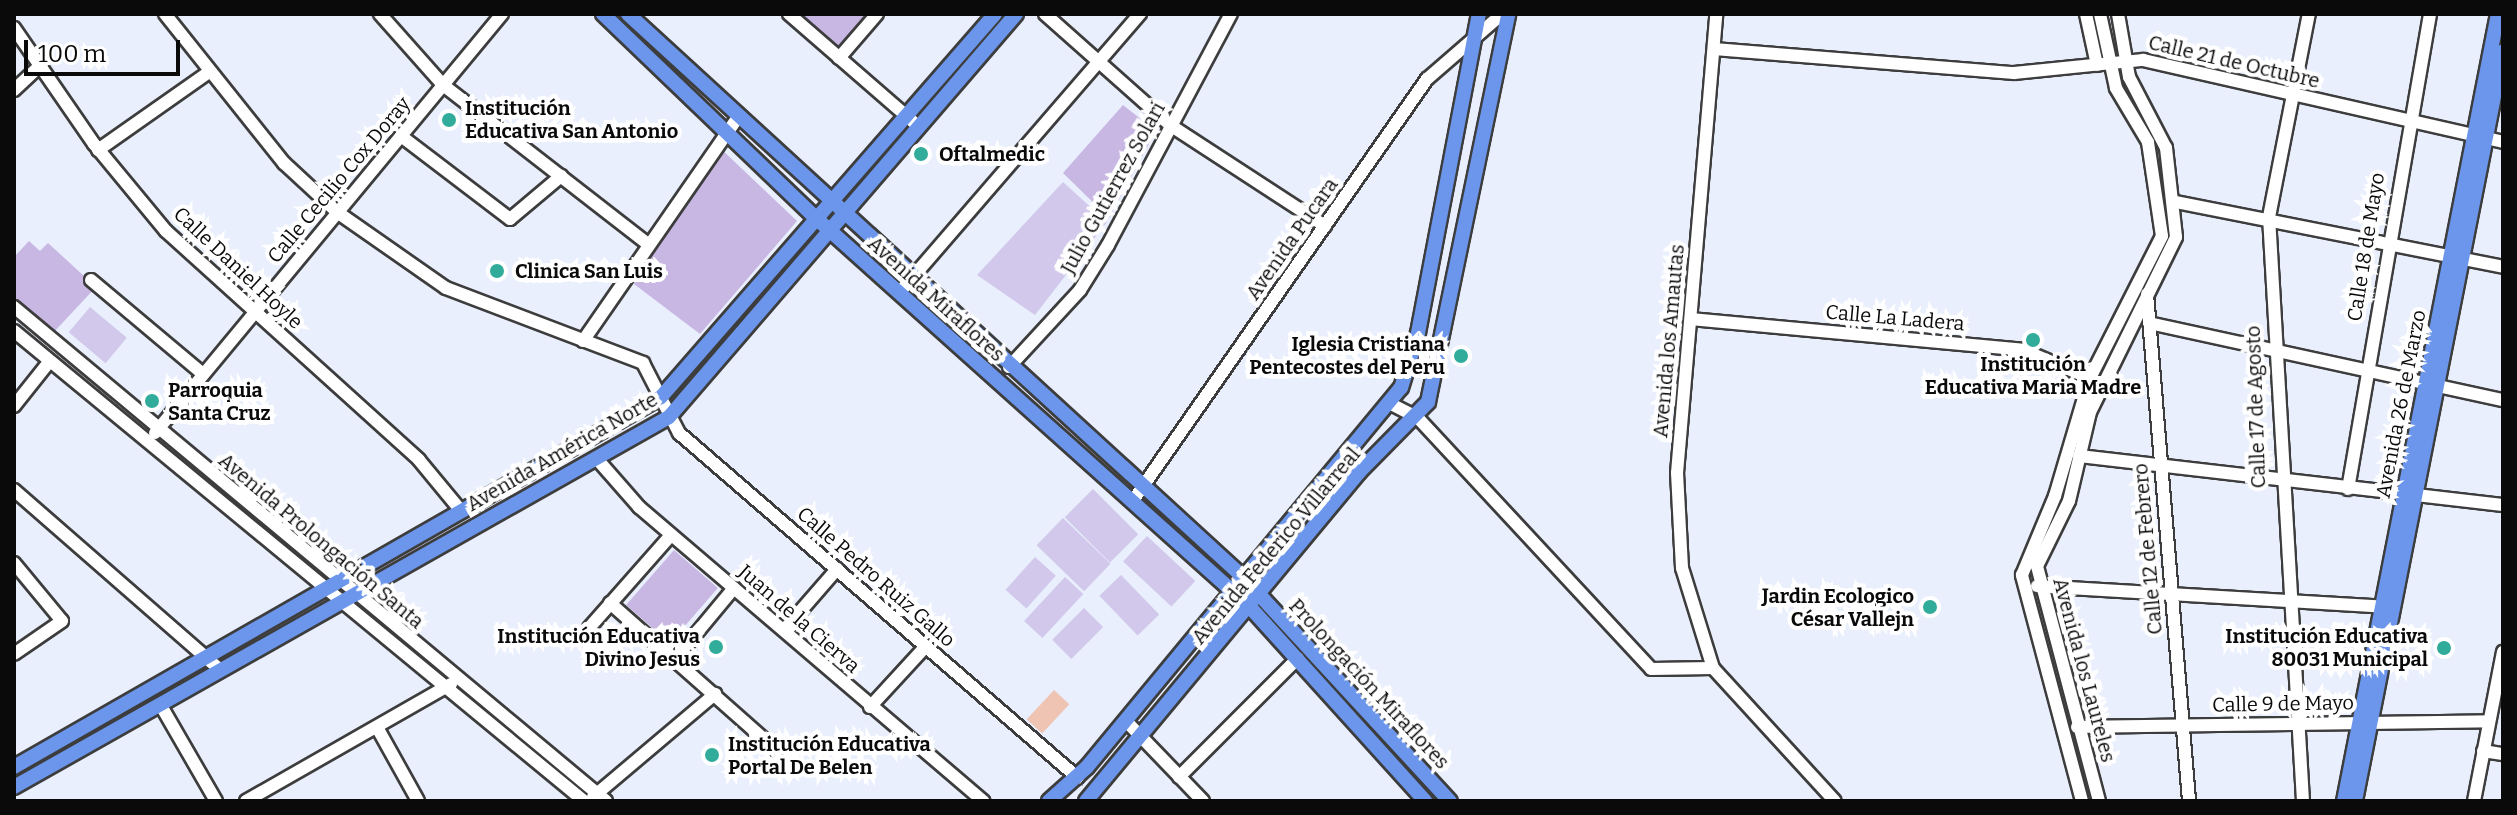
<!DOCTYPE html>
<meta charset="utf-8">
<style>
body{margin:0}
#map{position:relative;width:2517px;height:815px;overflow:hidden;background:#e9effd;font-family:Bitter,serif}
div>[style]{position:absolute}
.green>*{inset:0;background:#c8b7e3;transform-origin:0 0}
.pitch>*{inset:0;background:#d1c8eb;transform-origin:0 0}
.water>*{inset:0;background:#efc4b3;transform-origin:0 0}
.roads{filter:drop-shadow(2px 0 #3d3d3d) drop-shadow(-2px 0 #3d3d3d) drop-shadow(0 2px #3d3d3d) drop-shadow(0 -2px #3d3d3d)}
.minor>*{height:12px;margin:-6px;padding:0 6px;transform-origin:6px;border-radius:6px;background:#fff}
.major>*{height:14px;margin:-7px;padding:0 7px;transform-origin:7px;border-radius:7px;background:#6b96eb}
.dots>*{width:22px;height:22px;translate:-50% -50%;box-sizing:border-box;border:4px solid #fff;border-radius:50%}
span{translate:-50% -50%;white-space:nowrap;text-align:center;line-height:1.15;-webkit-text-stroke:8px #fff;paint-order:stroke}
.street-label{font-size:20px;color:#0a0a0a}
.poi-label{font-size:20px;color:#0a0a0a;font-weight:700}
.left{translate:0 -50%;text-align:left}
.right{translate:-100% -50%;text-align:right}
.frame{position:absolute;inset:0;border:16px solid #0a0a0a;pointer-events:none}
.scale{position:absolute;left:24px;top:40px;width:156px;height:36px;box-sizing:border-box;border:4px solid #0a0a0a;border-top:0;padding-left:10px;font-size:24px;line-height:28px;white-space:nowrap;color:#0a0a0a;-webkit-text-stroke:6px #fff;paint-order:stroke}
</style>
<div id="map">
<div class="green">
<i style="clip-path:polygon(789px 14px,872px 14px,834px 56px)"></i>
<i style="clip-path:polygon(1123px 105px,1156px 131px,1109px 218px,1063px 173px)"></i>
<i style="clip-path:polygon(718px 146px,797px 221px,700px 334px,634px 284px)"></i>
<i style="clip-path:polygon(29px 241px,40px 251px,48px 243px,96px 287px,53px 333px,14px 297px,14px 257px)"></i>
<i style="left:674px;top:550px;width:58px;height:73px;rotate:41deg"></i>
</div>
<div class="pitch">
<i style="clip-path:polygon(1063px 182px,1107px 222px,1035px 315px,977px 275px)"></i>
<i style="left:90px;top:307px;width:48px;height:33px;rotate:40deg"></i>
<i style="left:1093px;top:489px;width:64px;height:40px;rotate:45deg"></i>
<i style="left:1063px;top:518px;width:66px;height:38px;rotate:44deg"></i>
<i style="left:1147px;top:536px;width:66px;height:35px;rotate:43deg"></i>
<i style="left:1035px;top:557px;width:28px;height:44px;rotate:42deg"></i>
<i style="left:1121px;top:575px;width:55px;height:30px;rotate:46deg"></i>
<i style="left:1065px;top:577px;width:25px;height:60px;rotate:43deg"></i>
<i style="left:1084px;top:608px;width:27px;height:45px;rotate:45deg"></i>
</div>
<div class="water">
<i style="left:1054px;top:690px;width:21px;height:40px;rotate:43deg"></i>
</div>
<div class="roads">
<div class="minor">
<i style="left:165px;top:14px;width:191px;rotate:51.4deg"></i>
<i style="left:284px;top:163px;width:72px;rotate:42.8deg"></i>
<i style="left:337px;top:212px;width:133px;rotate:34.9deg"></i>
<i style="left:446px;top:288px;width:211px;rotate:20.8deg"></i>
<i style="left:643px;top:363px;width:79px;rotate:62.8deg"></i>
<i style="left:679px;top:433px;width:527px;rotate:40.85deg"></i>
<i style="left:380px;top:14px;width:95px;rotate:48.4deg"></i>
<i style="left:443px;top:85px;width:259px;rotate:37.8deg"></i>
<i style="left:789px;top:14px;width:172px;rotate:41deg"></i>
<i style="left:1045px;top:14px;width:167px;rotate:41.6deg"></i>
<i style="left:1170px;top:125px;width:185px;rotate:33.1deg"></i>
<i style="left:2086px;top:14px;width:52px;rotate:77.8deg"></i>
<i style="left:14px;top:28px;width:141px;rotate:55.4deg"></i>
<i style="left:94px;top:144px;width:113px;rotate:50.4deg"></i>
<i style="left:166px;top:231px;width:341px;rotate:42.1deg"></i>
<i style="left:419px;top:460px;width:67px;rotate:50.4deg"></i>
<i style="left:1714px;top:49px;width:301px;rotate:4.6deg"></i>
<i style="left:2014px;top:73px;width:130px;rotate:-5.8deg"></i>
<i style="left:2143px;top:60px;width:369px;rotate:12.8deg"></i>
<i style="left:839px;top:58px;width:58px;rotate:-49.2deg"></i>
<i style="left:14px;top:90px;width:35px;rotate:-43deg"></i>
<i style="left:401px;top:136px;width:137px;rotate:37.3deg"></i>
<i style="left:510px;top:219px;width:67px;rotate:-40.1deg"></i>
<i style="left:98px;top:150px;width:132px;rotate:-35.1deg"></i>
<i style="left:2176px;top:202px;width:333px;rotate:11.2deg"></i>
<i style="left:91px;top:280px;width:146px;rotate:40deg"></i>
<i style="left:899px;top:293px;width:369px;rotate:-49.2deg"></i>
<i style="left:2147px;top:294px;width:509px;rotate:85.26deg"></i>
<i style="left:14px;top:307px;width:771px;rotate:39.84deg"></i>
<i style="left:1691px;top:319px;width:333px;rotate:5.3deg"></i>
<i style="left:2023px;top:350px;width:73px;rotate:22.7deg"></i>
<i style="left:2149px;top:323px;width:362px;rotate:12.3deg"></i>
<i style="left:14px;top:331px;width:739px;rotate:39.51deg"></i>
<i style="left:583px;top:341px;width:270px;rotate:-55.3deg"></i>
<i style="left:1009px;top:367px;width:105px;rotate:-47.3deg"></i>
<i style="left:1080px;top:290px;width:53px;rotate:-58.1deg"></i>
<i style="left:1108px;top:245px;width:262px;rotate:-62deg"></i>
<i style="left:1391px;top:404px;width:30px;rotate:27deg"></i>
<i style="left:1418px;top:418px;width:342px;rotate:47.1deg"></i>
<i style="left:1651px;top:669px;width:62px;rotate:-0.9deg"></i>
<i style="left:1713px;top:668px;width:180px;rotate:47.5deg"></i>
<i style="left:14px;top:406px;width:56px;rotate:-51.5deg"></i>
<i style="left:155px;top:433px;width:544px;rotate:-50.37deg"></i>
<i style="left:2079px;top:456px;width:427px;rotate:6.6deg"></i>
<i style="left:597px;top:459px;width:64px;rotate:48.8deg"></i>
<i style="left:639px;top:507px;width:453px;rotate:40.5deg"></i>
<i style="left:2348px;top:489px;width:482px;rotate:-80.2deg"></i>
<i style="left:14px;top:490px;width:274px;rotate:41.1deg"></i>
<i style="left:1132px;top:502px;width:516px;rotate:-55.11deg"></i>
<i style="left:1427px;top:79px;width:99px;rotate:-40.9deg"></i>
<i style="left:14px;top:563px;width:75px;rotate:50.4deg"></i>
<i style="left:62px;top:621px;width:58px;rotate:145.5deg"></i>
<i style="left:2037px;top:586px;width:355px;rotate:3.4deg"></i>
<i style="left:610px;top:603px;width:222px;rotate:41.5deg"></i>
<i style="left:589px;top:628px;width:124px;rotate:-48.6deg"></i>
<i style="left:784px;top:630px;width:81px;rotate:-49deg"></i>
<i style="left:675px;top:659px;width:92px;rotate:-50.3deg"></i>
<i style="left:1713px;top:668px;width:105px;rotate:-107.2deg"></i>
<i style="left:1682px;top:568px;width:95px;rotate:-93deg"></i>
<i style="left:1677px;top:473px;width:461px;rotate:-85.1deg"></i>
<i style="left:160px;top:704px;width:112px;rotate:60deg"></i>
<i style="left:870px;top:707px;width:83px;rotate:-47.4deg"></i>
<i style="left:1126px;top:721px;width:111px;rotate:46.1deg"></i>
<i style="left:2077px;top:727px;width:412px;rotate:-0.8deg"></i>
<i style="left:378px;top:729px;width:82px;rotate:60.9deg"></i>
<i style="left:2483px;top:751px;width:20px;rotate:9deg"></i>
<i style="left:1179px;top:777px;width:168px;rotate:-45deg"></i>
<i style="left:593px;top:797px;width:160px;rotate:-40.2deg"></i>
<i style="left:246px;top:801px;width:236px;rotate:-29.7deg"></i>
<i style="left:2082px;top:801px;width:234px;rotate:-104.9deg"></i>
<i style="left:2022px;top:575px;width:86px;rotate:-67.3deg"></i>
<i style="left:2055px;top:496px;width:123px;rotate:-73.5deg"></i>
<i style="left:2090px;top:378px;width:159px;rotate:-63.1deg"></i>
<i style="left:2162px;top:236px;width:95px;rotate:-98.5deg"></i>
<i style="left:2148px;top:142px;width:63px;rotate:-120.7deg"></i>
<i style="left:2116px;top:88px;width:76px;rotate:-102.2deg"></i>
<i style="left:2099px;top:801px;width:243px;rotate:-104.8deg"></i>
<i style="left:2037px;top:566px;width:72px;rotate:-63.8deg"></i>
<i style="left:2069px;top:501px;width:91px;rotate:-76.7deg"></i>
<i style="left:2090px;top:412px;width:195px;rotate:-63.8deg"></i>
<i style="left:2176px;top:237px;width:90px;rotate:-96.4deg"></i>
<i style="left:2166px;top:148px;width:80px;rotate:-117.5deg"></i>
<i style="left:2129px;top:77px;width:64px;rotate:-99.9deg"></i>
<i style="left:2303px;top:801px;width:585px;rotate:-93.33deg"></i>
<i style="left:2269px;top:217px;width:207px;rotate:-78.9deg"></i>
<i style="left:2474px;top:801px;width:152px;rotate:-79deg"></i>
</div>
<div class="major">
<i style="left:603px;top:14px;width:296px;rotate:43.8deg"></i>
<i style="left:817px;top:219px;width:580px;rotate:41.86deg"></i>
<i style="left:1249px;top:606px;width:263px;rotate:47.9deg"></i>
<i style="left:628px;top:14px;width:834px;rotate:42.47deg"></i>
<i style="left:1243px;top:577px;width:305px;rotate:47.3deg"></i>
<i style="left:14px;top:767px;width:745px;rotate:-29.76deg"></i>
<i style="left:661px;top:397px;width:508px;rotate:-48.91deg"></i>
<i style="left:14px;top:787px;width:752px;rotate:-29.46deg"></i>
<i style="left:669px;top:417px;width:532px;rotate:-49.27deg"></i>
<i style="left:1049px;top:801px;width:51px;rotate:-41.8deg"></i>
<i style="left:1087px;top:767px;width:492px;rotate:-50.4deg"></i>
<i style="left:1401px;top:388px;width:58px;rotate:-72.8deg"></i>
<i style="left:1418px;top:333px;width:325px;rotate:-79.2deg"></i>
<i style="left:1086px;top:801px;width:428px;rotate:-50.3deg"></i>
<i style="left:1359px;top:472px;width:98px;rotate:-45.4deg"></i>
<i style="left:1428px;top:402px;width:396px;rotate:-78.3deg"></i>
<i style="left:2344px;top:801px;width:802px;rotate:-78.93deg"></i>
<i style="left:2355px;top:801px;width:764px;rotate:-78.84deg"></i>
</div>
</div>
<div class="dots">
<i style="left:449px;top:120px;background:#31ac9b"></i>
<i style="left:921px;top:154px;background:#31ac9b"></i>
<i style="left:497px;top:271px;background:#31ac9b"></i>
<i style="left:2033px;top:340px;background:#31ac9b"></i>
<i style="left:1461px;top:356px;background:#31ac9b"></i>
<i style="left:152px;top:401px;background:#31ac9b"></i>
<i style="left:1930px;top:607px;background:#31ac9b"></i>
<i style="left:716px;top:647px;background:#31ac9b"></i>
<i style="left:2444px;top:648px;background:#31ac9b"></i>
<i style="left:712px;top:755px;background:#31ac9b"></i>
</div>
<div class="street-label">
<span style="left:2234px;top:62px;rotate:13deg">Calle 21 de Octubre</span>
<span style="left:339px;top:180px;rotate:-50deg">Calle Cecilio Cox Doray</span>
<span style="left:1113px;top:188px;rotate:-61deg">Julio Gutierrez Solari</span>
<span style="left:1292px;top:239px;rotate:-55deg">Avenida Pucara</span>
<span style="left:2366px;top:247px;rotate:-81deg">Calle 18 de Mayo</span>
<span style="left:238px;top:268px;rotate:43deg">Calle Daniel Hoyle</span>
<span style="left:936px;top:299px;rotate:42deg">Avenida Miraflores</span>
<span style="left:1895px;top:318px;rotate:5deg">Calle La Ladera</span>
<span style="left:1669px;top:341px;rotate:-85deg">Avenida los Amautas</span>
<span style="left:2401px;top:404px;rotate:-79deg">Avenida 26 de Marzo</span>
<span style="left:2256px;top:407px;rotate:-92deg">Calle 17 de Agosto</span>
<span style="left:562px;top:452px;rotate:-30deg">Avenida América Norte</span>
<span style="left:321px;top:541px;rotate:40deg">Avenida Prolongación Santa</span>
<span style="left:1276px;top:546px;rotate:-50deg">Avenida Federico Villarreal</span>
<span style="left:2148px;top:549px;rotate:-95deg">Calle 12 de Febrero</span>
<span style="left:876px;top:577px;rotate:41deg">Calle Pedro Ruiz Gallo</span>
<span style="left:799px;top:619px;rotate:41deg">Juan de la Cierva</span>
<span style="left:2084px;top:670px;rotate:75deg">Avenida los Laureles</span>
<span style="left:1369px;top:684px;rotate:47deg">Prolongación Miraflores</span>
<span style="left:2283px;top:704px;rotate:-1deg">Calle 9 de Mayo</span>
</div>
<div class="poi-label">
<span class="left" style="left:465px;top:120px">Institución<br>Educativa San Antonio</span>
<span class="left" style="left:939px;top:154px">Oftalmedic</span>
<span class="left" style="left:515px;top:271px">Clinica San Luis</span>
<span class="right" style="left:1445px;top:356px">Iglesia Cristiana<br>Pentecostes del Peru</span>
<span style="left:2033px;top:376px">Institución<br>Educativa Maria Madre</span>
<span class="left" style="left:168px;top:402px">Parroquia<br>Santa Cruz</span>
<span class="right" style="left:1914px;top:608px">Jardin Ecologico<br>César Vallejn</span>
<span class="right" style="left:700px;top:648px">Institución Educativa<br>Divino Jesus</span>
<span class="right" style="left:2428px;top:648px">Institución Educativa<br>80031 Municipal</span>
<span class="left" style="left:728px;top:756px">Institución Educativa<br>Portal De Belen</span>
</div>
<div class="frame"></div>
<div class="scale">100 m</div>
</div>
